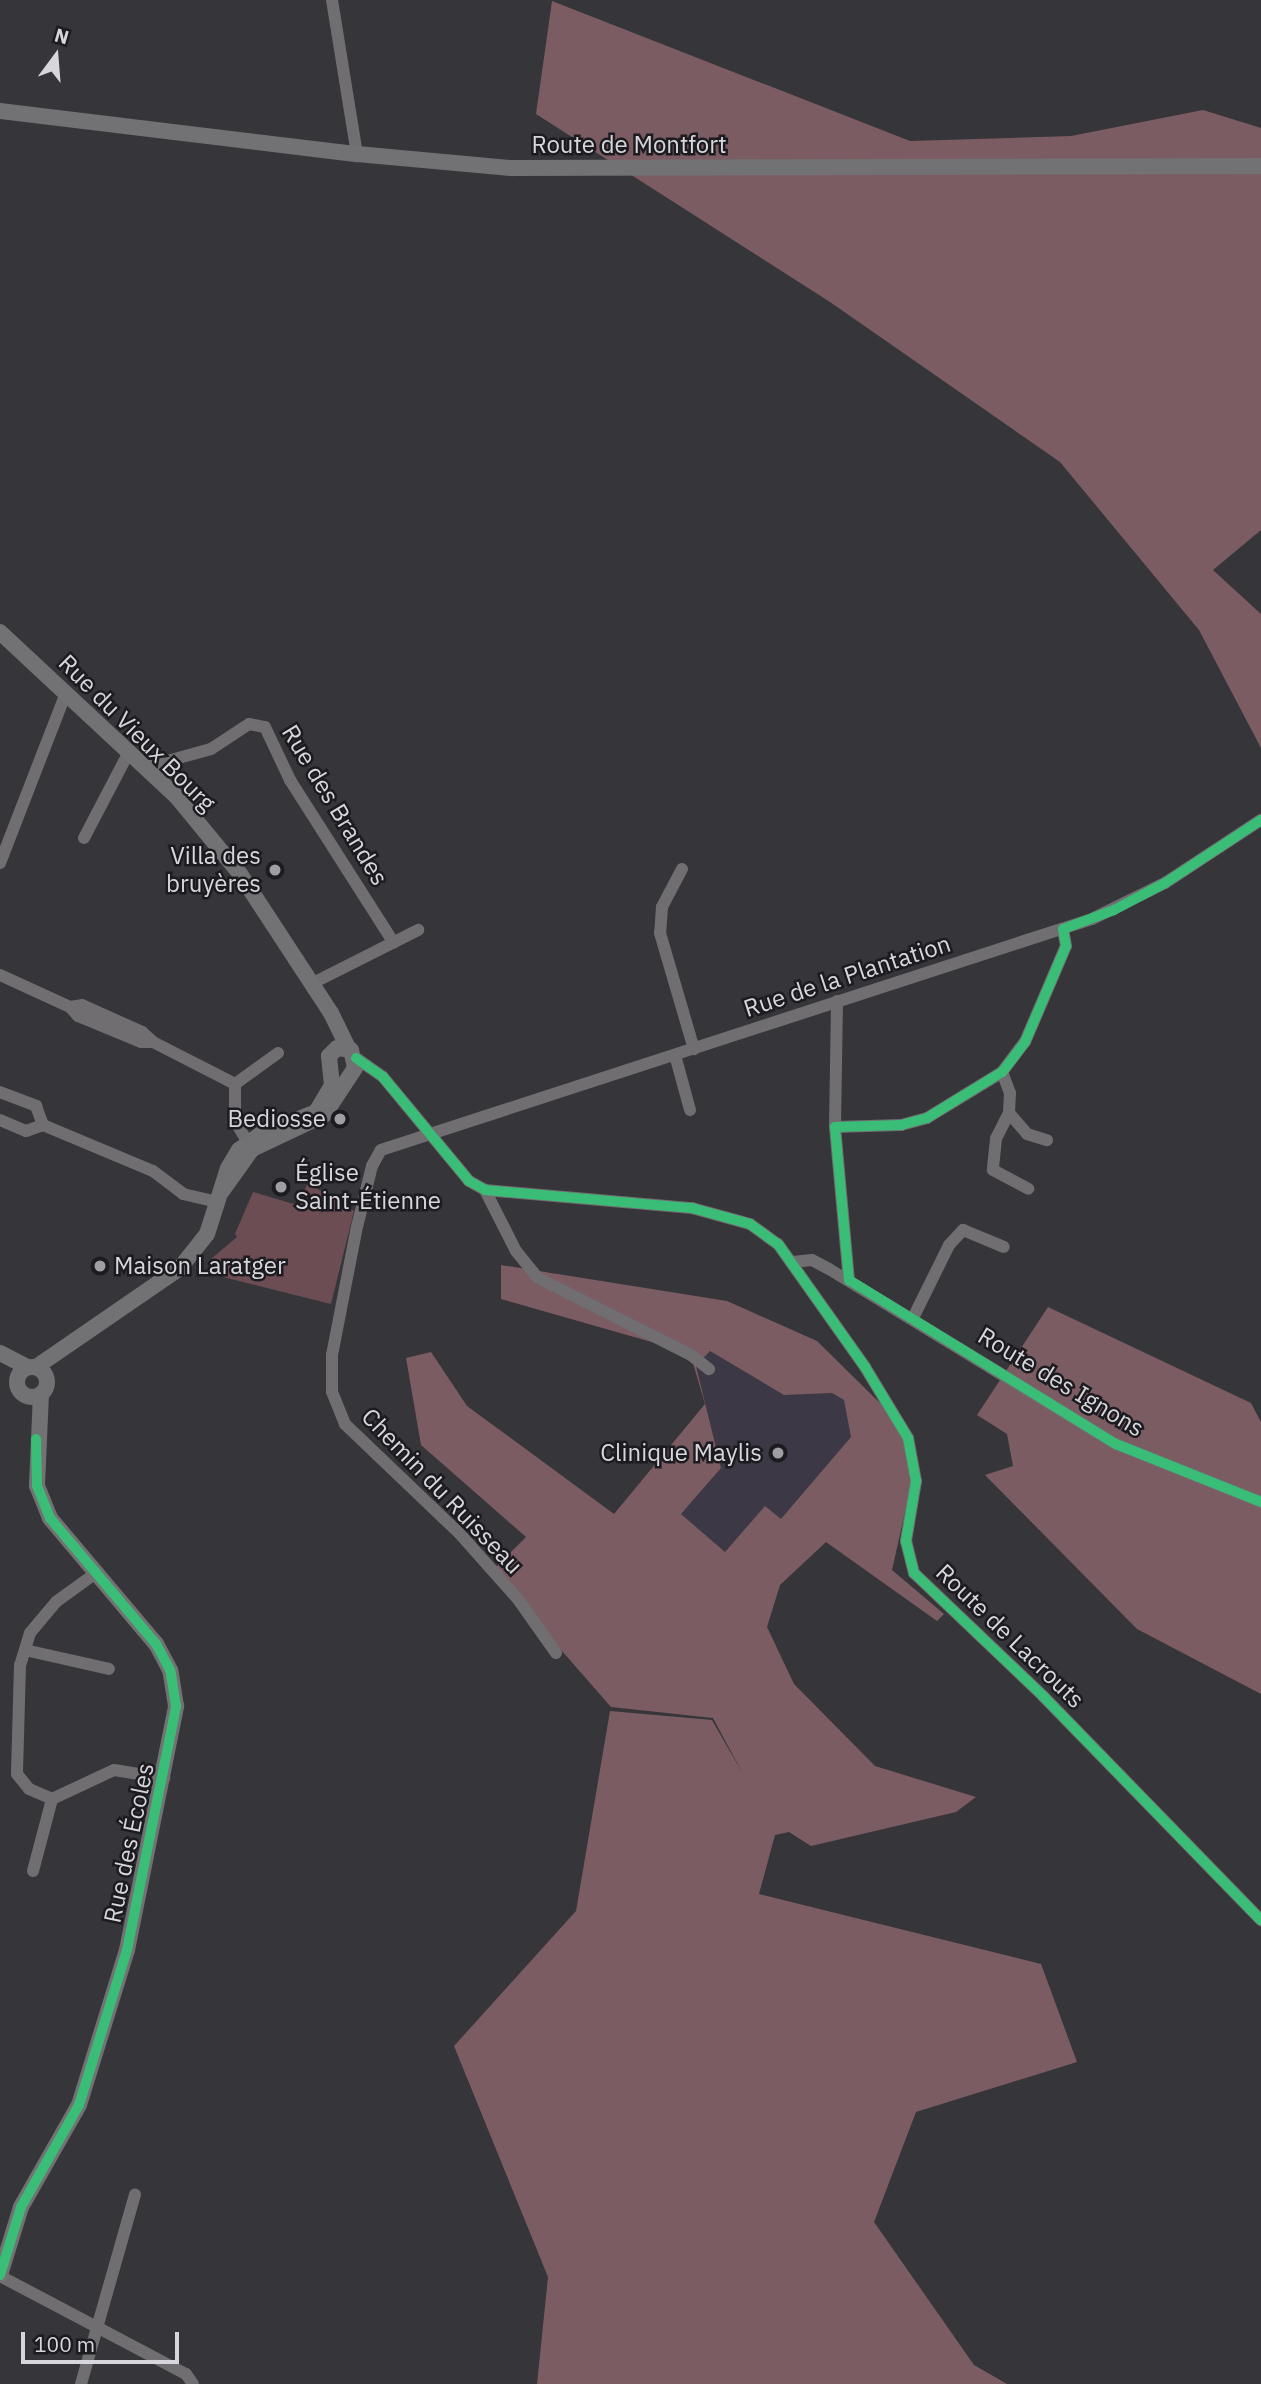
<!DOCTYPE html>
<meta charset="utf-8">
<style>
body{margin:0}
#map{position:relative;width:1261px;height:2384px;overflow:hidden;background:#36353a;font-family:"IBM Plex Sans",sans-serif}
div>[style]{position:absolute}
.built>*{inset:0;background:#3c3846}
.green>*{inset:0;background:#6c4d54}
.forest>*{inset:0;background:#7c5c63}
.street>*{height:12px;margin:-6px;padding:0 6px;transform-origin:6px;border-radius:6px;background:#706e70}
.secondary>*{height:16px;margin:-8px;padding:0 8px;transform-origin:8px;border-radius:8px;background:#727173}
.secondary>.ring{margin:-8px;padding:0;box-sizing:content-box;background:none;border:16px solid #727173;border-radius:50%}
.cycleway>*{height:10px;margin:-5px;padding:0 5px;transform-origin:5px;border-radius:5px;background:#3abd76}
.dots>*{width:19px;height:19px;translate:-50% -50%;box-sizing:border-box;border:4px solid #1c1b1f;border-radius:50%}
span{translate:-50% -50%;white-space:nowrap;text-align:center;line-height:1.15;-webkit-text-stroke:5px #1c1b1f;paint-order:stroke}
.street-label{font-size:24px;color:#d7d6dc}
.poi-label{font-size:24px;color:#d7d6dc}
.right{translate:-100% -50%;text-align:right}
.left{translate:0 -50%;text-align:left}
.north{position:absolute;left:21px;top:21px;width:70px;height:70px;-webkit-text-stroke:5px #1c1b1f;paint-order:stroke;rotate:16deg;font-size:19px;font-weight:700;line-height:28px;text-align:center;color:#d7d6dc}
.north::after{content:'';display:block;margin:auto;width:24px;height:32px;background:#d7d6dc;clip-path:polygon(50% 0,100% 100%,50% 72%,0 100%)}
.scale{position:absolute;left:21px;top:2332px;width:158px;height:32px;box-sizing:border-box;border:4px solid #d7d6dc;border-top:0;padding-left:9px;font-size:21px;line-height:24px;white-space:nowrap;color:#d7d6dc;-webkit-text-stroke:5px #1c1b1f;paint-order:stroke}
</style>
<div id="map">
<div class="built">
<i style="clip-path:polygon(710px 1351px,784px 1395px,833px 1393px,845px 1400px,851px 1437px,781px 1520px,765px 1507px,725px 1552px,681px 1514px,721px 1468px,696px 1365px)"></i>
</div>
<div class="green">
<i style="clip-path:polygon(308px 1183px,354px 1211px,331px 1304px,207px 1273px,212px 1258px,237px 1237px,235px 1234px,253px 1192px,297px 1205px)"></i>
</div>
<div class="forest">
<i style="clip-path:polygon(552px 1px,910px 141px,1071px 136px,1203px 110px,1261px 128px,1261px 530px,1213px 570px,1261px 614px,1261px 748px,1199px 630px,1060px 462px,830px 302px,536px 114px)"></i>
<i style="clip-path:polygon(evenodd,501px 1265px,727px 1301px,817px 1341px,881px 1404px,906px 1439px,912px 1481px,892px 1570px,944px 1614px,937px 1621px,826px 1542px,780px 1585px,767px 1627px,794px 1684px,875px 1766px,976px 1797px,956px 1812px,811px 1846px,789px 1832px,775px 1835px,759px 1894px,1041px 1964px,1077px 2062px,916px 2112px,874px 2222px,974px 2365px,1007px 2384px,537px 2384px,548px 2277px,454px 2046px,576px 1911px,610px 1711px,712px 1720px,743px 1774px,713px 1718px,611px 1707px,492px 1571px,526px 1537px,421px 1445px,406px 1358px,431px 1352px,467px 1406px,614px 1514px,705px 1404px,690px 1353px,501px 1299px,501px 1265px,710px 1351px,784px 1395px,832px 1393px,844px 1400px,851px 1437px,781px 1519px,765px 1506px,725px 1552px,681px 1514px,721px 1468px,696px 1366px,710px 1351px)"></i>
<i style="clip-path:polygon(1048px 1307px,1251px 1403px,1261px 1422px,1261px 1694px,1137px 1629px,985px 1475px,1013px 1466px,1007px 1434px,977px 1415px)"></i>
</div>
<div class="street">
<i style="left:332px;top:0;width:156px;rotate:80.8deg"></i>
<i style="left:146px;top:767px;width:67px;rotate:-15.5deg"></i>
<i style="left:211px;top:749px;width:45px;rotate:-33.3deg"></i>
<i style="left:249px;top:724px;width:16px;rotate:11deg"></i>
<i style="left:265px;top:727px;width:59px;rotate:64.7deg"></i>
<i style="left:290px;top:780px;width:193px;rotate:57.5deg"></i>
<i style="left:84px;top:838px;width:97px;rotate:-62.4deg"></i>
<i style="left:0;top:863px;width:182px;rotate:-68.8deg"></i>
<i style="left:682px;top:869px;width:43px;rotate:117.8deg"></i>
<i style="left:662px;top:907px;width:26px;rotate:94deg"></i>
<i style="left:660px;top:933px;width:121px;rotate:73.7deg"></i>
<i style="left:0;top:975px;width:77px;rotate:24.6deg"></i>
<i style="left:70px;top:1007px;width:12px;rotate:48deg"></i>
<i style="left:78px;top:1016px;width:68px;rotate:22.4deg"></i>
<i style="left:141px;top:1042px;width:12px"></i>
<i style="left:313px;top:983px;width:118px;rotate:-26.8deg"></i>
<i style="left:837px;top:1001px;width:126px;rotate:90.9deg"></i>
<i style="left:835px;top:1127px;width:154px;rotate:84.8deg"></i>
<i style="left:70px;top:1007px;width:12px;rotate:-9deg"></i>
<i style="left:82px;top:1005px;width:66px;rotate:24.2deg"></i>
<i style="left:142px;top:1032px;width:15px;rotate:42deg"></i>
<i style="left:153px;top:1042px;width:92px;rotate:27.1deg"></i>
<i style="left:235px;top:1084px;width:37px;rotate:90deg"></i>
<i style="left:235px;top:1121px;width:33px;rotate:59deg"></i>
<i style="left:675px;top:1055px;width:57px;rotate:74.7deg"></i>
<i style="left:356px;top:1058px;width:33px;rotate:35deg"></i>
<i style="left:383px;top:1077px;width:135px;rotate:50.4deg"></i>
<i style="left:469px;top:1181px;width:18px;rotate:29deg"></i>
<i style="left:485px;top:1190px;width:208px;rotate:5deg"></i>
<i style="left:692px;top:1208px;width:60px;rotate:15.4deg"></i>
<i style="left:750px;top:1224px;width:34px;rotate:36deg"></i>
<i style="left:778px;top:1244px;width:151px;rotate:54.7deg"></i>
<i style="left:865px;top:1367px;width:83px;rotate:58.8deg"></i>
<i style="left:908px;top:1438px;width:44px;rotate:79.5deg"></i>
<i style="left:916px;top:1481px;width:61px;rotate:99.5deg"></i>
<i style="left:906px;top:1541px;width:33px;rotate:76deg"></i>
<i style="left:914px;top:1573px;width:178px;rotate:43.6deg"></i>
<i style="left:1043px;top:1696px;width:313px;rotate:45.8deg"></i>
<i style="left:1002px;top:1072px;width:22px;rotate:69deg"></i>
<i style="left:1010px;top:1093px;width:20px;rotate:93deg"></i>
<i style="left:1009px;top:1113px;width:29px;rotate:117deg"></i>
<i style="left:996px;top:1139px;width:31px;rotate:96deg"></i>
<i style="left:993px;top:1170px;width:40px;rotate:28deg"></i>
<i style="left:235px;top:1084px;width:53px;rotate:-35.8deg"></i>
<i style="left:0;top:1092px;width:39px;rotate:21deg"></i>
<i style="left:36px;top:1106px;width:20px;rotate:70deg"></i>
<i style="left:1009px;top:1113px;width:28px;rotate:49deg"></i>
<i style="left:1027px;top:1134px;width:21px;rotate:17deg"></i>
<i style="left:0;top:1120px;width:28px;rotate:23deg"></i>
<i style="left:26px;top:1131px;width:18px;rotate:-19deg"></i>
<i style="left:43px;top:1125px;width:119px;rotate:22.7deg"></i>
<i style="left:153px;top:1171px;width:38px;rotate:37deg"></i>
<i style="left:183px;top:1194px;width:37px;rotate:13deg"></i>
<i style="left:835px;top:1127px;width:66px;rotate:-1.7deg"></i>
<i style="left:901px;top:1125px;width:27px;rotate:-15deg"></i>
<i style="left:927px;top:1118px;width:88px;rotate:-31.5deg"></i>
<i style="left:1002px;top:1072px;width:38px;rotate:-53deg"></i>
<i style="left:1025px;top:1042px;width:104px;rotate:-66.9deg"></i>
<i style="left:1066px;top:946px;width:17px;rotate:-100deg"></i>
<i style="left:485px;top:1190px;width:68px;rotate:63.1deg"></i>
<i style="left:516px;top:1251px;width:35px;rotate:51deg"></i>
<i style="left:538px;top:1278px;width:171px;rotate:26.7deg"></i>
<i style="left:691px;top:1355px;width:23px;rotate:38deg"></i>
<i style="left:793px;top:1262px;width:19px;rotate:-6deg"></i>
<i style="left:812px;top:1260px;width:19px;rotate:28deg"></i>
<i style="left:829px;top:1269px;width:336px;rotate:31.4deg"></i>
<i style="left:1116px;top:1444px;width:156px;rotate:21.8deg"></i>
<i style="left:913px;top:1318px;width:81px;rotate:-63.7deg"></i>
<i style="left:949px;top:1245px;width:21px;rotate:-47deg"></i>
<i style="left:963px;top:1230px;width:44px;rotate:22.5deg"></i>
<i style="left:96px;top:1573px;width:49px;rotate:144.1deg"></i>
<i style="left:56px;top:1602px;width:40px;rotate:130deg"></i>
<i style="left:30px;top:1633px;width:34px;rotate:107deg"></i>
<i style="left:20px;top:1665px;width:109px;rotate:91.6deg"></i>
<i style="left:17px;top:1774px;width:19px;rotate:51deg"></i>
<i style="left:29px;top:1789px;width:25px;rotate:23deg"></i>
<i style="left:52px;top:1799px;width:68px;rotate:-25.1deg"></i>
<i style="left:114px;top:1770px;width:51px;rotate:9.1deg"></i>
<i style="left:25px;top:1650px;width:86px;rotate:12.7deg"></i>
<i style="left:556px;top:1653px;width:67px;rotate:-125.3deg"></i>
<i style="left:517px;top:1598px;width:87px;rotate:-131.7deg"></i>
<i style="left:459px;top:1533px;width:158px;rotate:-136.3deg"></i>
<i style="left:345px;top:1424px;width:35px;rotate:-112deg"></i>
<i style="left:332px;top:1392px;width:37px;rotate:-90deg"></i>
<i style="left:332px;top:1355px;width:126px;rotate:-79deg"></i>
<i style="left:356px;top:1231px;width:67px;rotate:-76.2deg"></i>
<i style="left:372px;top:1166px;width:18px;rotate:-61deg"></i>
<i style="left:381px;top:1150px;width:748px;rotate:-18deg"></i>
<i style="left:1092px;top:919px;width:81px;rotate:-26.3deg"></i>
<i style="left:1165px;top:883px;width:115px;rotate:-33.3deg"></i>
<i style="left:33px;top:1871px;width:74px;rotate:-75.2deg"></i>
<i style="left:0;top:2276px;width:210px;rotate:27.8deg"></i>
<i style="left:186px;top:2374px;width:12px;rotate:55deg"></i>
<i style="left:81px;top:2384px;width:197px;rotate:-74.1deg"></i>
</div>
<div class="secondary">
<i style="left:0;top:111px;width:360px;rotate:6.9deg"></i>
<i style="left:357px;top:154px;width:156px;rotate:5.2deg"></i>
<i style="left:512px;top:168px;width:749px;rotate:-0.15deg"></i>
<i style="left:0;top:632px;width:241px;rotate:43deg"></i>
<i style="left:176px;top:796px;width:101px;rotate:50.6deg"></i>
<i style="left:240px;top:874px;width:166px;rotate:56.8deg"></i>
<i style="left:331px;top:1013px;width:39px;rotate:64deg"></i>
<i style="left:0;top:1353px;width:31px;rotate:27deg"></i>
<i class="ring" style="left:17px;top:1367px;width:14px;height:14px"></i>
<i style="left:36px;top:1367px;width:175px;rotate:-34.5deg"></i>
<i style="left:180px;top:1268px;width:43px;rotate:-51.5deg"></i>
<i style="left:207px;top:1234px;width:69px;rotate:-72.3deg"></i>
<i style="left:228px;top:1168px;width:21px;rotate:-59deg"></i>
<i style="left:239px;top:1150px;width:27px;rotate:-36deg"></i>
<i style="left:261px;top:1134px;width:59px;rotate:-21.8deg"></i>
<i style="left:316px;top:1112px;width:31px;rotate:-59deg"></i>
<i style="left:332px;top:1085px;width:29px;rotate:-96deg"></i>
<i style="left:329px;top:1056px;width:11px;rotate:-45deg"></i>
<i style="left:337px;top:1048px;width:14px;rotate:8deg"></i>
<i style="left:351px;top:1050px;width:18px;rotate:77deg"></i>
<i style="left:355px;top:1068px;width:56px;rotate:123.4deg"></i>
<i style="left:324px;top:1115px;width:80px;rotate:154.7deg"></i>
<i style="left:252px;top:1149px;width:52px;rotate:125.5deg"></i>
<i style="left:0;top:2275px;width:71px;rotate:-72.8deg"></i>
<i style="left:21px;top:2207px;width:117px;rotate:-60.4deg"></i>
<i style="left:79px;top:2105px;width:162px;rotate:-72.8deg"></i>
<i style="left:127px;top:1950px;width:249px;rotate:-78.6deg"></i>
<i style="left:176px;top:1706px;width:36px;rotate:-99deg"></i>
<i style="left:170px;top:1670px;width:30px;rotate:-118deg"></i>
<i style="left:156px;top:1644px;width:165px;rotate:-130.1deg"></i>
<i style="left:50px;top:1518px;width:35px;rotate:-112deg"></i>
<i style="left:37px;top:1485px;width:91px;rotate:-87.5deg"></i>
</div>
<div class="cycleway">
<i style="left:1261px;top:820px;width:115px;rotate:146.7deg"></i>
<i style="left:1165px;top:883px;width:58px;rotate:152.1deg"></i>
<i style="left:1114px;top:910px;width:54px;rotate:159.6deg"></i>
<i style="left:1063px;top:929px;width:17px;rotate:80deg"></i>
<i style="left:1066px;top:946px;width:104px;rotate:113.1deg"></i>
<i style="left:1025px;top:1042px;width:38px;rotate:127deg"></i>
<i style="left:1002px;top:1072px;width:88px;rotate:148.5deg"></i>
<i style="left:927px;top:1118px;width:27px;rotate:165deg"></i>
<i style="left:901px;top:1125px;width:66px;rotate:178.3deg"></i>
<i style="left:835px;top:1127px;width:154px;rotate:84.8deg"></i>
<i style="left:849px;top:1280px;width:313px;rotate:31.6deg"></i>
<i style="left:1116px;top:1444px;width:156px;rotate:21.8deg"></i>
<i style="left:356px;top:1058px;width:33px;rotate:35deg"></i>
<i style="left:383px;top:1077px;width:135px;rotate:50.4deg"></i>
<i style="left:469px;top:1181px;width:18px;rotate:29deg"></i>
<i style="left:485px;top:1190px;width:208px;rotate:5deg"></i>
<i style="left:692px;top:1208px;width:60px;rotate:15.4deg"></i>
<i style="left:750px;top:1224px;width:34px;rotate:36deg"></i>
<i style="left:778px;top:1244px;width:151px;rotate:54.7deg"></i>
<i style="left:865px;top:1367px;width:83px;rotate:58.8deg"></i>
<i style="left:908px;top:1438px;width:44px;rotate:79.5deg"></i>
<i style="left:916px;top:1481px;width:61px;rotate:99.5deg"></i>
<i style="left:906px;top:1541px;width:33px;rotate:76deg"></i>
<i style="left:914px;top:1573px;width:178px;rotate:43.6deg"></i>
<i style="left:1043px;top:1696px;width:313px;rotate:45.8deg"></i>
<i style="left:0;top:2275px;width:71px;rotate:-72.8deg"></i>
<i style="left:21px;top:2207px;width:117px;rotate:-60.4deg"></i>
<i style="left:79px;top:2105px;width:162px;rotate:-72.8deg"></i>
<i style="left:127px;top:1950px;width:249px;rotate:-78.6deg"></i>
<i style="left:176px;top:1706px;width:36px;rotate:-99deg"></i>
<i style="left:170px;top:1670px;width:30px;rotate:-118deg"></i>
<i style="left:156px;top:1644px;width:165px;rotate:-130.1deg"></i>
<i style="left:50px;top:1518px;width:35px;rotate:-112deg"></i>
<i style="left:37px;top:1485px;width:46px;rotate:-91.2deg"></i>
</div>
<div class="dots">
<i style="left:275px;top:870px;background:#9f9ea3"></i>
<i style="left:340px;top:1119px;background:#9f9ea3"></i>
<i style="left:281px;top:1187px;background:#9f9ea3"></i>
<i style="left:100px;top:1266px;background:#9f9ea3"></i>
<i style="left:778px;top:1453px;background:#9f9ea3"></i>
</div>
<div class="street-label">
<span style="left:629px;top:145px">Route de Montfort</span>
<span style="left:137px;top:733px;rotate:45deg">Rue du Vieux Bourg</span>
<span style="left:335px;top:805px;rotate:59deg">Rue des Brandes</span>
<span style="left:847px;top:976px;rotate:-18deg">Rue de la Plantation</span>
<span style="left:1061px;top:1382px;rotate:31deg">Route des Ignons</span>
<span style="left:442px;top:1491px;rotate:46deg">Chemin du Ruisseau</span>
<span style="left:1010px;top:1636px;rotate:44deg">Route de Lacrouts</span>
<span style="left:129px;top:1843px;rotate:-78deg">Rue des Écoles</span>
</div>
<div class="poi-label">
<span class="right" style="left:261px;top:870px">Villa des<br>bruyères</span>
<span class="right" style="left:326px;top:1119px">Bediosse</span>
<span class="left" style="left:295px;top:1187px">Église<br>Saint-Étienne</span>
<span class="left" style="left:114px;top:1266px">Maison Laratger</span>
<span class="right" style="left:762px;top:1453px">Clinique Maylis</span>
</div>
<div class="north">N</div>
<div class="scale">100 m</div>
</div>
